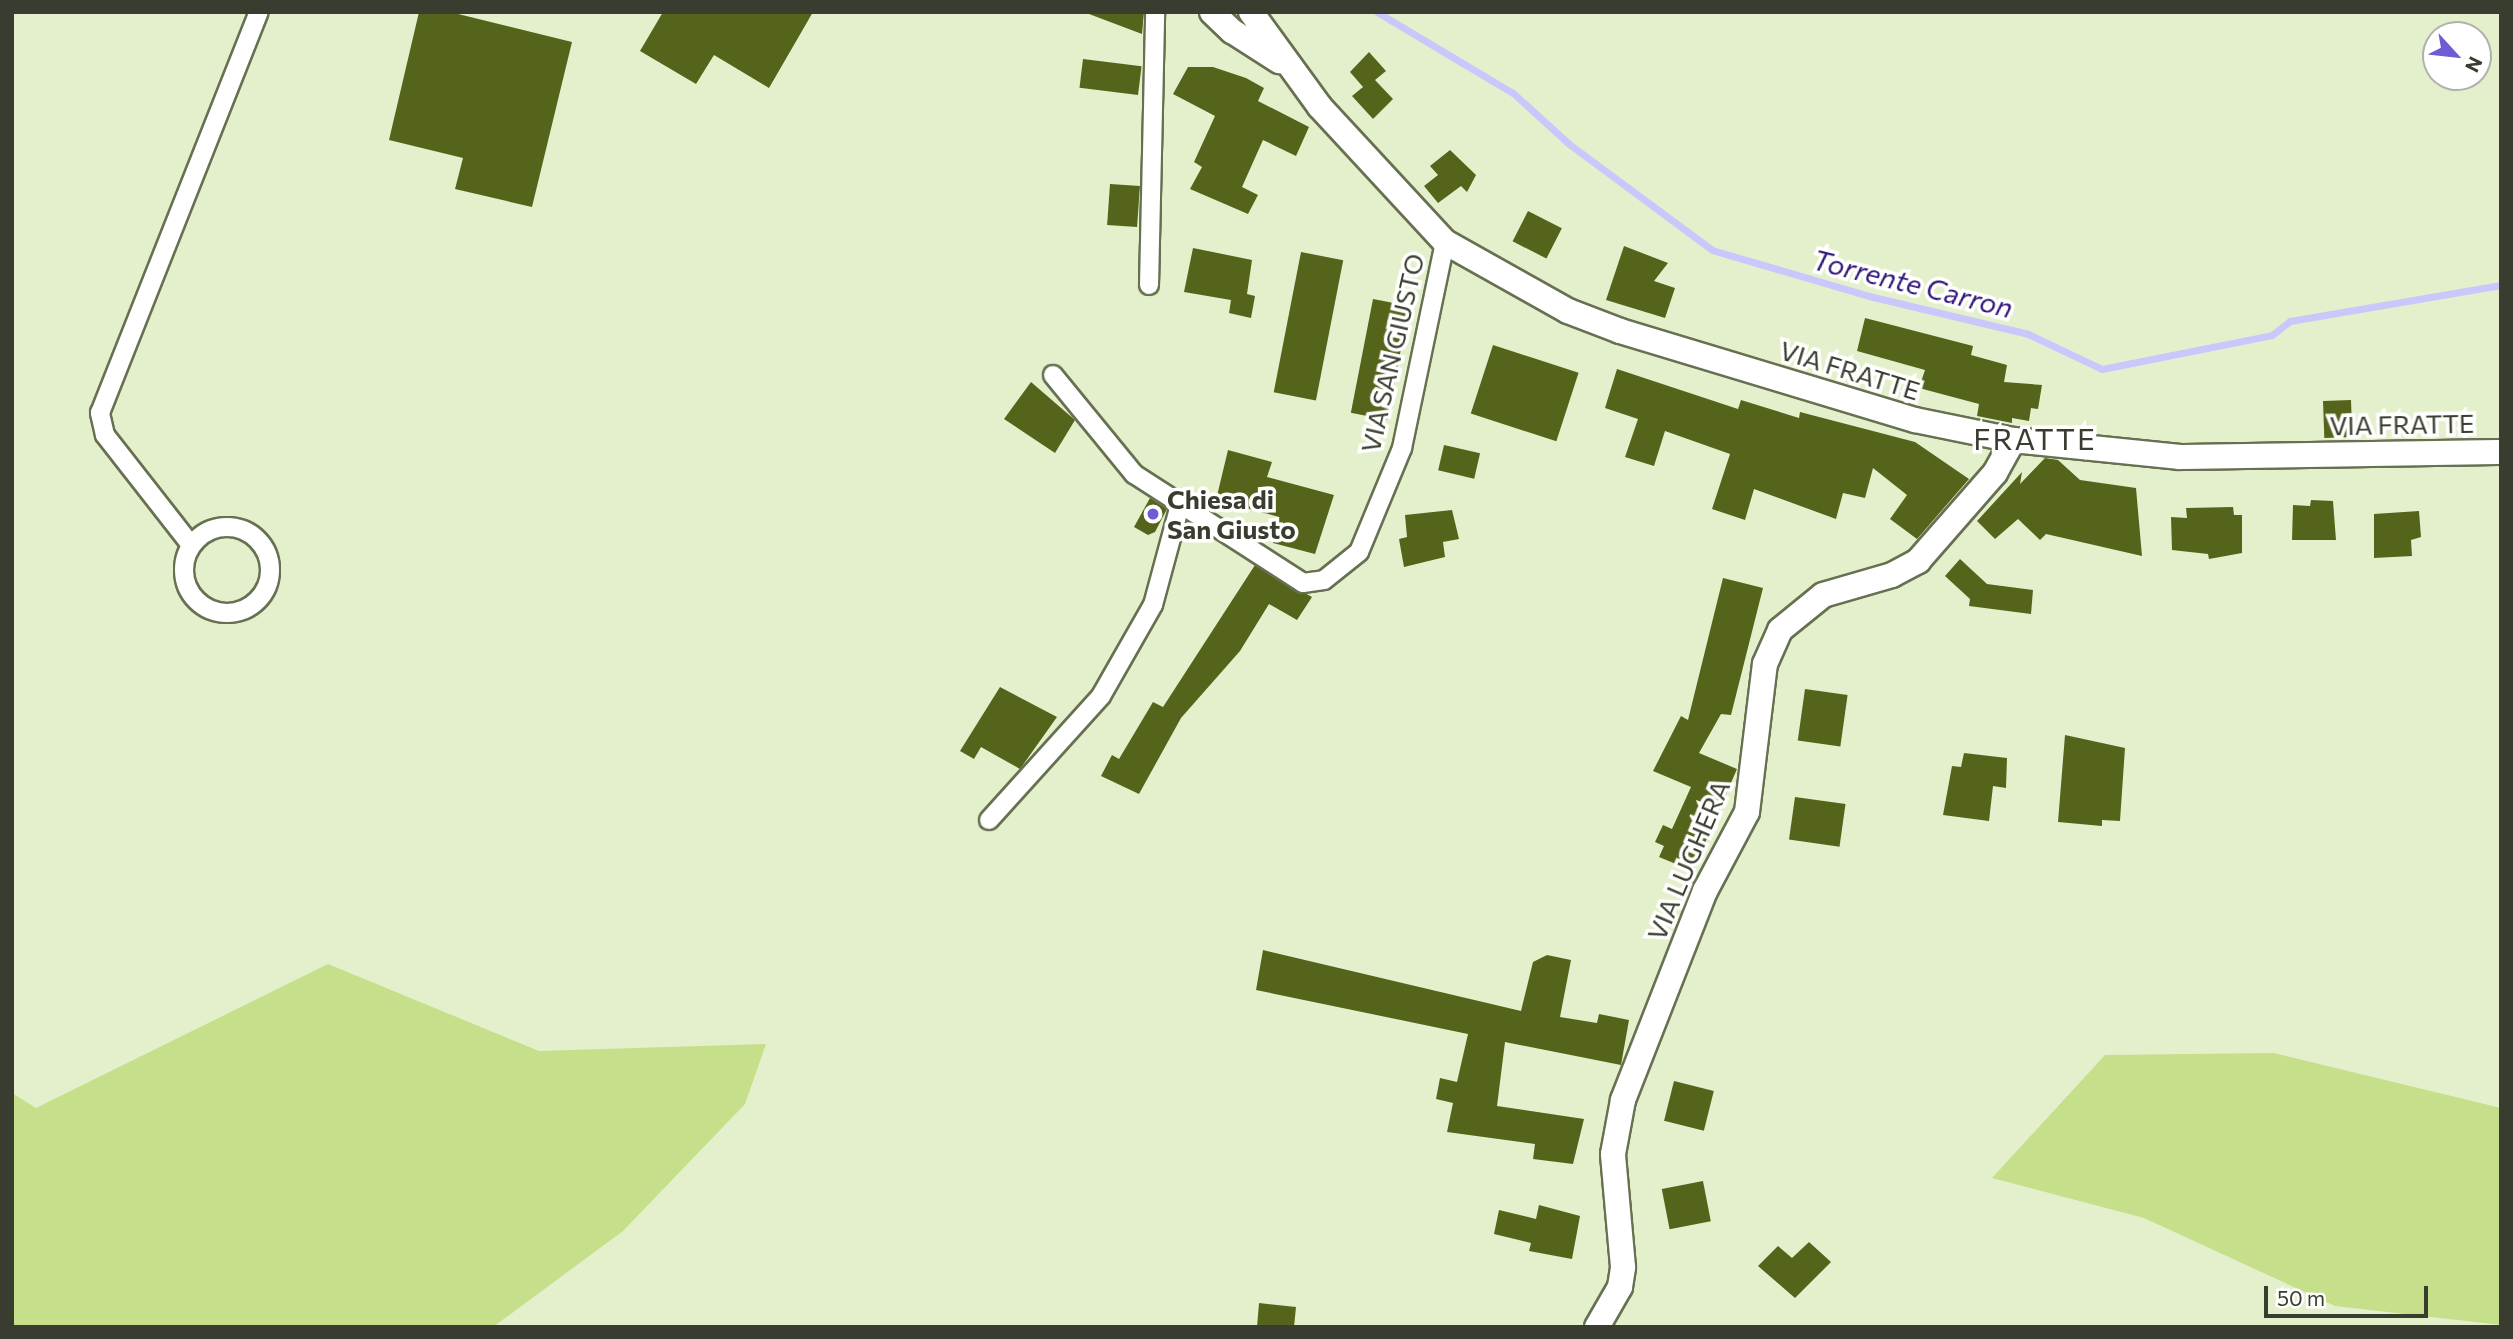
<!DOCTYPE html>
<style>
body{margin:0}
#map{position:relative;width:2513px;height:1339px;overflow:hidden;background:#e4f0cc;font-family:Commissioner,sans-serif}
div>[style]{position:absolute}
.green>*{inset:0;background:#c6df8a}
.stream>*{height:7px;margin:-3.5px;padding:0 3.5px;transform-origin:3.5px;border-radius:3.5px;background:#cac7fd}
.building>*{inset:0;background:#54651b;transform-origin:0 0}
.roads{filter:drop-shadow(2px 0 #677051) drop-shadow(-2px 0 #677051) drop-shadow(0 2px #677051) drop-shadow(0 -2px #677051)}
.street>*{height:18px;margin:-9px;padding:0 9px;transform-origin:9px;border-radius:9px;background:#fff}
.street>.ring{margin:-9px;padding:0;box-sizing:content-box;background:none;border:18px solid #fff;border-radius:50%}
.secondary>*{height:24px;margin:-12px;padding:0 12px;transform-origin:12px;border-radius:12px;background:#fff}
.dots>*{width:19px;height:19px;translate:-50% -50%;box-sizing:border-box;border:4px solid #fff;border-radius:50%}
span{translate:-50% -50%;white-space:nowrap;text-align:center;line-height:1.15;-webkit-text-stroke:7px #fff;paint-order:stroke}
.street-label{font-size:26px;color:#383d2f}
.poi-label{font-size:26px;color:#383d2f;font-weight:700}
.left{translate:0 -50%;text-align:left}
.water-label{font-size:28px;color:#33167b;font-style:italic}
.quarter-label{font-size:30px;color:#383d2f;letter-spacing:2px}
.frame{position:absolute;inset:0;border:14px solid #383d2f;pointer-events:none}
.north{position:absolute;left:2422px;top:21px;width:70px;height:70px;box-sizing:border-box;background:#fff;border:2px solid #afb1ac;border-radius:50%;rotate:117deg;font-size:19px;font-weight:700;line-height:28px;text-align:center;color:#383d2f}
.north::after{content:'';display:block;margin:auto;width:24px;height:32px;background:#705bd5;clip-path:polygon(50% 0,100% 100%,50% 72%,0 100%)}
.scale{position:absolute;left:2264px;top:1286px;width:164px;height:32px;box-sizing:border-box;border:4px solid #383d2f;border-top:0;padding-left:9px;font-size:21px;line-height:24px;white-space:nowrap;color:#383d2f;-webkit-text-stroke:5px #fff;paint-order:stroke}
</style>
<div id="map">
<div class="green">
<i style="clip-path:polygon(328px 964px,539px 1051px,766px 1044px,745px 1104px,623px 1231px,493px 1327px,12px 1327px,12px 1093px,36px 1108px)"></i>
<i style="clip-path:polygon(2274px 1053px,2501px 1108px,2501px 1325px,2335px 1306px,2144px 1218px,1992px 1178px,2105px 1055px)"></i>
</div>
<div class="stream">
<i style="left:1377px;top:12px;width:158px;rotate:30.8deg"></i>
<i style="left:1513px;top:93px;width:76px;rotate:42.3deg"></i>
<i style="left:1569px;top:144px;width:178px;rotate:36.5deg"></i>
<i style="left:1712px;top:250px;width:164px;rotate:16.3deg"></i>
<i style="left:1869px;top:296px;width:163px;rotate:13.4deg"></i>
<i style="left:2028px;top:334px;width:82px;rotate:25.3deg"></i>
<i style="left:2102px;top:369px;width:173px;rotate:-11.3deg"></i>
<i style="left:2272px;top:335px;width:23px;rotate:-38deg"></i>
<i style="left:2290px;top:321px;width:214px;rotate:-9.7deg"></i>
</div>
<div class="building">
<i style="clip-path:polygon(419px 12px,450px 12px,572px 42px,532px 207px,455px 189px,463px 158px,389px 140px)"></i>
<i style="clip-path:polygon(663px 12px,813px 12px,769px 88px,714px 55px,696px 84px,640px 51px)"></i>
<i style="clip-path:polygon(1090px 12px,1144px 12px,1142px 34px,1089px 14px)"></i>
<i style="clip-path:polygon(1369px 52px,1386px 71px,1375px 80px,1393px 99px,1373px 119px,1352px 96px,1363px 87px,1350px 72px)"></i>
<i style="left:1083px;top:59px;width:59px;height:29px;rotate:7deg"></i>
<i style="clip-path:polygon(1188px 67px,1213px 67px,1246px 78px,1264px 88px,1258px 101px,1309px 127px,1296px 156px,1263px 140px,1242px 187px,1258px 195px,1248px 214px,1190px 189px,1202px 167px,1194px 162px,1215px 116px,1173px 94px)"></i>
<i style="clip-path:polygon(1450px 150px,1476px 175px,1467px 192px,1461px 186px,1438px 203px,1424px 186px,1438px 175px,1430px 166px)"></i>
<i style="left:1110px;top:184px;width:30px;height:41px;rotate:4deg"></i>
<i style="left:1528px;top:211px;width:38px;height:34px;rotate:27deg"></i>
<i style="clip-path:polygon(1624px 246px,1668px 263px,1654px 281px,1675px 288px,1665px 318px,1606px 300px)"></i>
<i style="clip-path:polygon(1193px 248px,1252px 260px,1247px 294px,1255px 296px,1251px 318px,1229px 313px,1231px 300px,1184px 292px)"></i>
<i style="left:1301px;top:252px;width:43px;height:143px;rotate:11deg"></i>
<i style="left:1373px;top:299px;width:37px;height:116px;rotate:11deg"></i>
<i style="clip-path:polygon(1865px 318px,1973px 346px,1971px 355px,2007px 365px,2004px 382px,2042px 385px,2038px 409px,2031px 408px,2029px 421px,2012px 418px,2012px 423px,1977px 416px,1979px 404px,1919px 388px,1925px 370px,1857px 351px)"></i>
<i style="left:1493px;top:345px;width:90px;height:72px;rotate:18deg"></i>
<i style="clip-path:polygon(1617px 369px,1738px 409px,1741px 400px,1799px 418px,1800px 412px,1915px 442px,1969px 479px,1917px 539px,1890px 519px,1907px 495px,1873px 468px,1865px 498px,1843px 493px,1836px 519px,1754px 489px,1745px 520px,1712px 509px,1730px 454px,1665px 431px,1654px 466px,1625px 457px,1638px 419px,1605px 408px)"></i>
<i style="clip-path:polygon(1031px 382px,1075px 420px,1055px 453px,1004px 419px)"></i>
<i style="left:2351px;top:400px;width:37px;height:28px;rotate:88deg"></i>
<i style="left:1444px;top:445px;width:37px;height:26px;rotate:13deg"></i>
<i style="clip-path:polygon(1228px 450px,1272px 462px,1267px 477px,1334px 495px,1315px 554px,1273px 543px,1279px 517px,1216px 500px)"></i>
<i style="clip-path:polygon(2045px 458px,2058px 460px,2080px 480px,2136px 488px,2142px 556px,2046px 534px,2040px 540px,2018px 519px,1995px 539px,1977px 521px,2022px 472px,2020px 484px)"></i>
<i style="clip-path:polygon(1150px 498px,1167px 509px,1155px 532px,1148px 535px,1134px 527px)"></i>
<i style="clip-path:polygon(2311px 500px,2333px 501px,2336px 540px,2292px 540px,2293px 505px,2310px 506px)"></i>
<i style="clip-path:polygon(2233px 507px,2234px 515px,2242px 515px,2242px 553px,2209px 559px,2208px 554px,2172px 550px,2171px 517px,2187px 518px,2186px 508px)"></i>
<i style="clip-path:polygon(1452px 510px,1459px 539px,1443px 542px,1445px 557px,1404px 567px,1399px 539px,1407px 537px,1405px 515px)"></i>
<i style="clip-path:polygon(2419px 511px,2421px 537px,2411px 540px,2412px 556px,2374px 558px,2374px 514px)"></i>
<i style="clip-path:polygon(1960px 559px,1987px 584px,2033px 590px,2031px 614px,1969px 606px,1970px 599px,1945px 576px)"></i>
<i style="clip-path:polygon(1255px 565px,1312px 597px,1297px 620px,1269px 604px,1240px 651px,1181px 718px,1139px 794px,1101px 776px,1112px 755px,1119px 759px,1153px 702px,1163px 707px)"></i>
<i style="clip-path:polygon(1723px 578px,1763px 588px,1731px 715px,1721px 714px,1699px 753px,1737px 769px,1693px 871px,1659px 857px,1664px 846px,1655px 842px,1663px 825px,1672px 829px,1691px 787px,1653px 771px,1681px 716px,1688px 720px)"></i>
<i style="clip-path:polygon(1000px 687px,1057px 717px,1020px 769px,981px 747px,974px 759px,960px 751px)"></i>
<i style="left:1805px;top:689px;width:43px;height:52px;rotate:8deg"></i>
<i style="clip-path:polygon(2065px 735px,2125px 748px,2120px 821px,2102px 820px,2102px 826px,2058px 822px)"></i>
<i style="clip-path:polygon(1964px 753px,2007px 758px,2006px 788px,1993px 786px,1989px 821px,1943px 815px,1952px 766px,1961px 767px)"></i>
<i style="left:1795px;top:797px;width:51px;height:43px;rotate:8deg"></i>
<i style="clip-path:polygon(1263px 950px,1521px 1011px,1533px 962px,1547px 955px,1571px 960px,1560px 1017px,1597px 1023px,1599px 1014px,1629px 1020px,1621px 1065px,1505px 1042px,1497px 1106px,1584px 1119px,1573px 1164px,1533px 1159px,1535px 1144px,1447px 1132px,1453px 1103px,1436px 1099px,1440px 1078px,1457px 1082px,1468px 1034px,1256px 990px)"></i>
<i style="left:1674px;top:1081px;width:41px;height:41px;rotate:14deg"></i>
<i style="left:1703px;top:1181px;width:41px;height:42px;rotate:79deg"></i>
<i style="clip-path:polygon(1539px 1205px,1580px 1216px,1572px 1259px,1529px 1251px,1531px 1243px,1494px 1234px,1499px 1210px,1536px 1219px)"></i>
<i style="clip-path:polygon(1809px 1242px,1831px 1262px,1795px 1298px,1758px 1266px,1778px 1246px,1792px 1258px)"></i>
<i style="clip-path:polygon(1259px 1303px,1296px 1307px,1294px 1327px,1257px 1327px)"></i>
</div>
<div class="roads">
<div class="street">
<i style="left:1149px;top:285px;width:273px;rotate:-88.7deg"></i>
<i style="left:1053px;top:375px;width:128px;rotate:50.7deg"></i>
<i style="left:1134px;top:474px;width:201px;rotate:32.8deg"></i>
<i style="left:1303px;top:583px;width:21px;rotate:-8deg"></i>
<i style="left:1324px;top:580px;width:45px;rotate:-38.7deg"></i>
<i style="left:1359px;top:552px;width:113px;rotate:-67.5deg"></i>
<i style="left:1402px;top:448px;width:210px;rotate:-78.2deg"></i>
<i class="ring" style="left:184px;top:527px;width:68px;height:68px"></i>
<i style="left:191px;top:545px;width:140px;rotate:-128deg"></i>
<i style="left:105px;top:435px;width:23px;rotate:-103deg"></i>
<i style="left:100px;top:413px;width:431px;rotate:-68.4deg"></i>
<i style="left:989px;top:820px;width:167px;rotate:-47.9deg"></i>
<i style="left:1101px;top:696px;width:105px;rotate:-60.3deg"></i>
<i style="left:1153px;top:605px;width:104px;rotate:-74.9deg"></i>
</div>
<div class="secondary">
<i style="left:1212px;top:12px;width:28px;rotate:44deg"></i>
<i style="left:1232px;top:31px;width:56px;rotate:32.6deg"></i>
<i style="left:1251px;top:12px;width:117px;rotate:54deg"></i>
<i style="left:1320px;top:107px;width:184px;rotate:47.2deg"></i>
<i style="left:1445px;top:242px;width:141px;rotate:29.3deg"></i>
<i style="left:1568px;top:311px;width:56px;rotate:21deg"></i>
<i style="left:1620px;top:331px;width:308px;rotate:16.8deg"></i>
<i style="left:1915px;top:420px;width:100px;rotate:11.5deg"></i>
<i style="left:2013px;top:440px;width:168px;rotate:5.8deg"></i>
<i style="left:2180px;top:457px;width:321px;rotate:-0.9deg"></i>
<i style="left:1597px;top:1327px;width:46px;rotate:-60.1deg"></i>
<i style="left:1620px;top:1287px;width:20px;rotate:-81deg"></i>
<i style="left:1623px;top:1267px;width:113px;rotate:-95.1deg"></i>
<i style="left:1613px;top:1154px;width:55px;rotate:-79.5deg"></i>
<i style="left:1623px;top:1100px;width:225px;rotate:-68.6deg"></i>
<i style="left:1705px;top:891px;width:89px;rotate:-62deg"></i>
<i style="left:1747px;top:812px;width:149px;rotate:-83.1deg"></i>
<i style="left:1765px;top:664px;width:37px;rotate:-66deg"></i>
<i style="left:1780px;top:630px;width:55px;rotate:-39.1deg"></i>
<i style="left:1823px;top:595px;width:72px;rotate:-16.2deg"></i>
<i style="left:1892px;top:575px;width:30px;rotate:-28deg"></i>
<i style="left:1918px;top:561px;width:117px;rotate:-48.8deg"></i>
<i style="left:1995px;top:473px;width:38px;rotate:-61deg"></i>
</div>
</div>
<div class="dots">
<i style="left:1153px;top:514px;background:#705bd5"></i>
</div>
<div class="street-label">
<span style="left:1392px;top:353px;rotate:-77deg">VIA SAN GIUSTO</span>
<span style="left:1850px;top:370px;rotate:17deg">VIA FRATTE</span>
<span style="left:2402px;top:424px;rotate:-1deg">VIA FRATTE</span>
<span style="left:1688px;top:860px;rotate:-67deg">VIA LUGHERA</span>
</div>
<div class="poi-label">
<span class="left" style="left:1167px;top:514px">Chiesa di<br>San Giusto</span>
</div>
<div class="water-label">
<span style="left:1913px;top:283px;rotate:14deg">Torrente Carron</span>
</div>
<div class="quarter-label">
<span style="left:2035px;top:438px">FRATTE</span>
</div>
<div class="frame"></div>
<div class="north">N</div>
<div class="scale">50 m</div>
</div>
